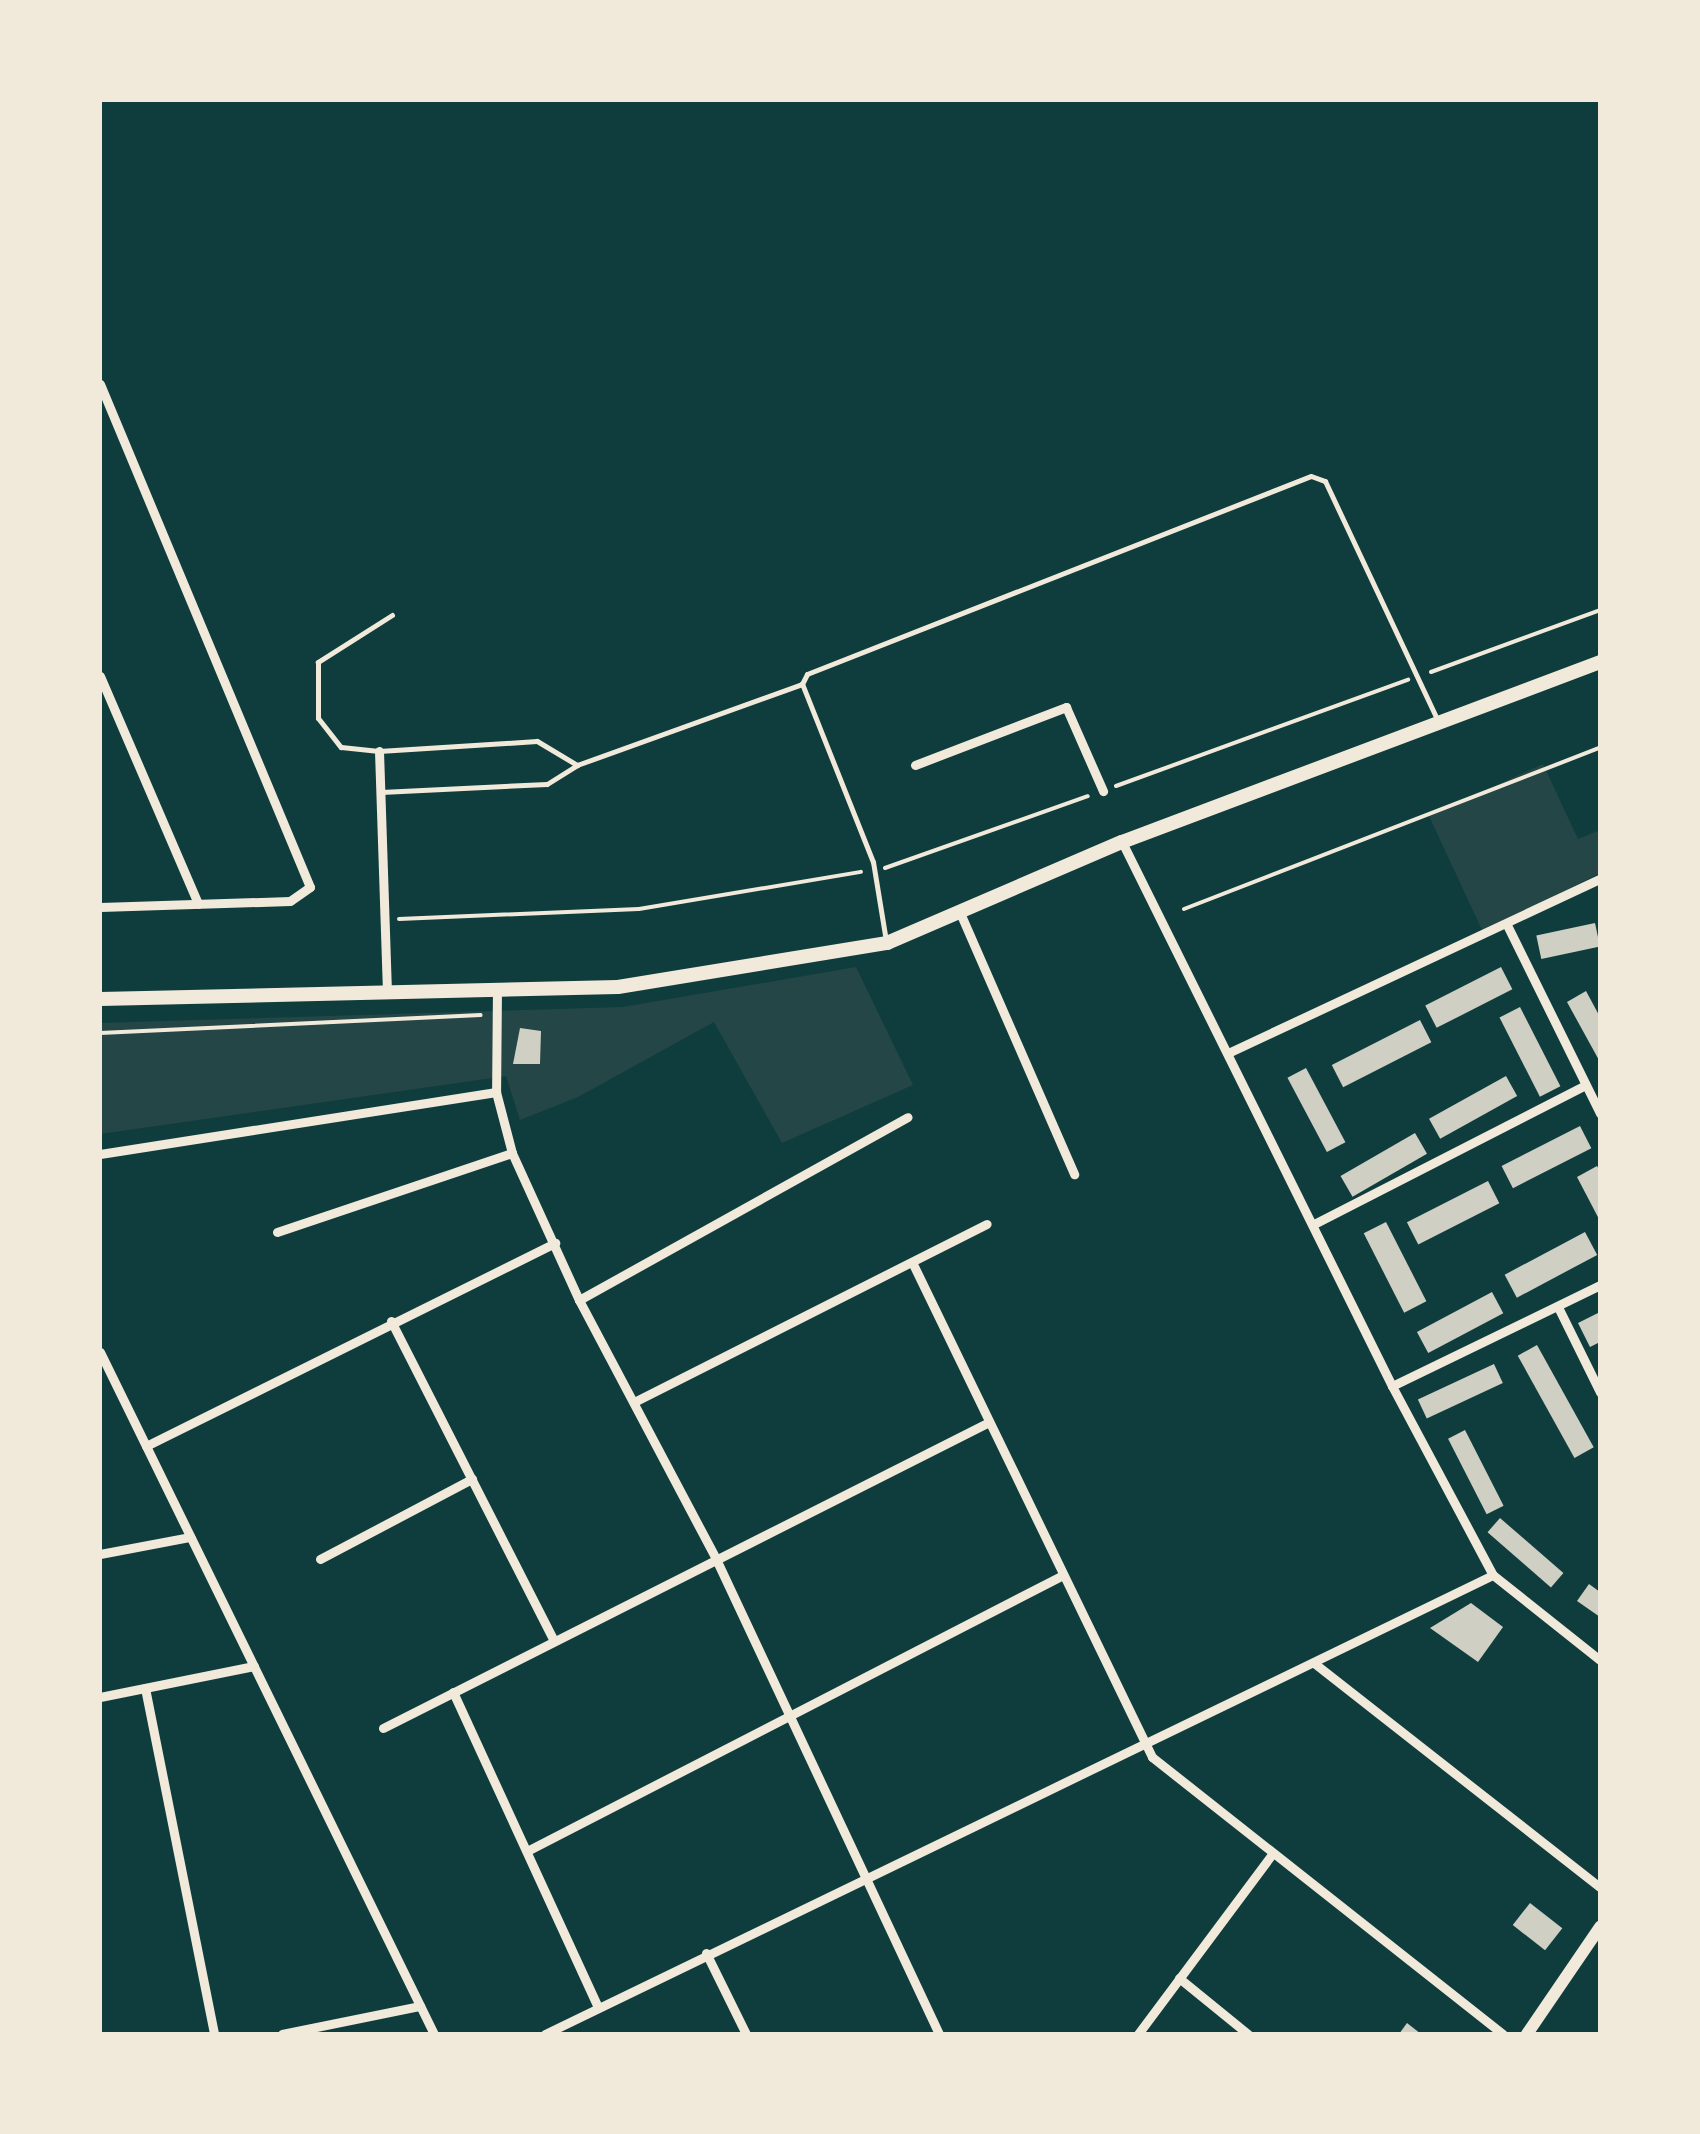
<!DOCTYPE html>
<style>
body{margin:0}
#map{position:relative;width:1700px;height:2134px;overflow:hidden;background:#0f3d3e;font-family:Mulish,sans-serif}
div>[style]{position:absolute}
.green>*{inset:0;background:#244646}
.building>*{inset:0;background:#cfcfc3;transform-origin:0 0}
.path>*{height:4px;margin:-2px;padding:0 2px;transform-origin:2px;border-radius:2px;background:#f1e9da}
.service>*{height:5px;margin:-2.5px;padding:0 2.5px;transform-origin:2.5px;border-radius:2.5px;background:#f1e9da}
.minor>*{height:9px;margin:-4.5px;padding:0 4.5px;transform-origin:4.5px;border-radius:4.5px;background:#f1e9da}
.secondary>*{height:12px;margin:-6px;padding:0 6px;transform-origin:6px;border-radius:6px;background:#f1e9da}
.primary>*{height:14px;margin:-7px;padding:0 7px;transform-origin:7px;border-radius:7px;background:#f1e9da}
span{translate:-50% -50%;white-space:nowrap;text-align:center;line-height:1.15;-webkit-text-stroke:9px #f1e9da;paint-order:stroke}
.frame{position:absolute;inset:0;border:102px solid #f1e9da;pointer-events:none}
</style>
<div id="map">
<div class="green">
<i style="clip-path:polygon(1543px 764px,1578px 839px,1600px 830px,1600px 873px,1483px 932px,1429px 816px)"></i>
<i style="clip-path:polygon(856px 967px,913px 1085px,782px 1143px,714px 1022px,578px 1097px,520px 1120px,506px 1076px,100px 1134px,100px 1023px,623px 1007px)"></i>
</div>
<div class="building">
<i style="left:1595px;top:923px;width:24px;height:60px;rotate:78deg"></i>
<i style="left:1501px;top:967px;width:25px;height:85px;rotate:63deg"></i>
<i style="clip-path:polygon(1586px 991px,1600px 1017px,1600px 1062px,1567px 1002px)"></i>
<i style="left:1520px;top:1007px;width:89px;height:23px;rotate:63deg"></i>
<i style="left:1420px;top:1020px;width:25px;height:99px;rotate:63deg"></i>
<i style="clip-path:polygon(520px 1028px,541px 1031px,540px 1064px,513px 1064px)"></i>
<i style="left:1306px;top:1068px;width:84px;height:21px;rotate:62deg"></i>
<i style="left:1506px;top:1076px;width:23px;height:88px;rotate:61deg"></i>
<i style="left:1580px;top:1126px;width:25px;height:88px;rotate:63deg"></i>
<i style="left:1415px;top:1133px;width:24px;height:86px;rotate:60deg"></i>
<i style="clip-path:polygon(1597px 1166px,1600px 1171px,1600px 1221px,1577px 1177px)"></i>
<i style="left:1488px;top:1181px;width:25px;height:91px;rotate:63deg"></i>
<i style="left:1386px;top:1222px;width:89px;height:25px;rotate:63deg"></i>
<i style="left:1585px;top:1232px;width:26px;height:91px;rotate:62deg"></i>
<i style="left:1492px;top:1292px;width:24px;height:85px;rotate:62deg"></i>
<i style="clip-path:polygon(1600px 1312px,1600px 1342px,1590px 1347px,1578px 1323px)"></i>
<i style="left:1537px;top:1345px;width:117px;height:22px;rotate:61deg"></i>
<i style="left:1494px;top:1364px;width:21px;height:84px;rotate:65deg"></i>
<i style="left:1465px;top:1430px;width:85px;height:19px;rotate:63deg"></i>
<i style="left:1500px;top:1518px;width:84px;height:19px;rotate:41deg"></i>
<i style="clip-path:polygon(1589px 1584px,1600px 1592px,1600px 1617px,1577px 1601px)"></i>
<i style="clip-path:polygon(1471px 1603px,1503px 1627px,1478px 1662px,1430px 1628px)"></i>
<i style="left:1530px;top:1903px;width:41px;height:28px;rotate:38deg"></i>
<i style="clip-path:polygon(1407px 2023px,1421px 2034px,1399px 2034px)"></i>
</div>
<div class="path">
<i style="left:1431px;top:672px;width:180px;rotate:-20.1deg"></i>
<i style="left:1116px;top:786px;width:311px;rotate:-20deg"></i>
<i style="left:885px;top:868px;width:215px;rotate:-19.5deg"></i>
<i style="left:1184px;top:909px;width:446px;rotate:-21.2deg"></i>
<i style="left:399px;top:919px;width:240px;rotate:-2.4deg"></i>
<i style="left:639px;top:909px;width:225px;rotate:-9.5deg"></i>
<i style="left:100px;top:1033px;width:381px;rotate:-2.7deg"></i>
</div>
<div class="service">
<i style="left:392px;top:615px;width:88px;rotate:147.6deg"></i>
<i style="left:318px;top:662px;width:56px;rotate:90deg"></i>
<i style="left:318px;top:718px;width:37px;rotate:52deg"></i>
<i style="left:341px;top:747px;width:38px;rotate:6deg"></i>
<i style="left:379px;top:751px;width:158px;rotate:-3.6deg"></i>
<i style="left:537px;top:741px;width:47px;rotate:31deg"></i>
<i style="left:577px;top:765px;width:239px;rotate:-19.8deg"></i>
<i style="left:381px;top:792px;width:166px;rotate:-2.8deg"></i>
<i style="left:547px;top:784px;width:36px;rotate:-32deg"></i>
<i style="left:886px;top:941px;width:80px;rotate:-99.3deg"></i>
<i style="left:873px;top:862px;width:192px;rotate:-111.7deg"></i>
<i style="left:802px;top:684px;width:11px;rotate:-63deg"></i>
<i style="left:807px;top:674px;width:541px;rotate:-21.45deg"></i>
<i style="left:1311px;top:476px;width:15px;rotate:20deg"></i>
<i style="left:1325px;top:481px;width:265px;rotate:64.8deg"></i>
</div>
<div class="minor">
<i style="left:100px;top:384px;width:545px;rotate:67.34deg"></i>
<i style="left:310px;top:887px;width:24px;rotate:145deg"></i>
<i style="left:290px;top:901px;width:190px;rotate:178.2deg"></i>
<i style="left:100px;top:676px;width:248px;rotate:66.7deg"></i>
<i style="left:379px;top:751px;width:239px;rotate:88.1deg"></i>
<i style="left:915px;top:765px;width:162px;rotate:-21deg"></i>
<i style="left:1066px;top:707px;width:92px;rotate:66.2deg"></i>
<i style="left:1122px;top:842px;width:607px;rotate:63.6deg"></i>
<i style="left:1392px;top:1386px;width:214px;rotate:61.9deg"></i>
<i style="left:1493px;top:1575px;width:137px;rotate:38.5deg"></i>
<i style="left:961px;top:915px;width:283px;rotate:66.4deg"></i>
<i style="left:1508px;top:927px;width:208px;rotate:63.7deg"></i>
<i style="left:497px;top:987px;width:105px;rotate:90.5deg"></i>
<i style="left:496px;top:1092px;width:63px;rotate:75.3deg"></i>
<i style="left:512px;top:1153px;width:162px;rotate:65.5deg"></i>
<i style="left:579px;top:1300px;width:293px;rotate:62.1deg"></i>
<i style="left:716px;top:1559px;width:525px;rotate:64.85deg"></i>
<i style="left:1228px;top:1053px;width:411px;rotate:-25.1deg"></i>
<i style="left:100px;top:1154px;width:401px;rotate:-8.9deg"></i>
<i style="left:1314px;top:1224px;width:305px;rotate:-27.1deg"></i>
<i style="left:277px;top:1232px;width:248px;rotate:-18.6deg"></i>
<i style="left:912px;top:1262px;width:550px;rotate:64.13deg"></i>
<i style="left:1152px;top:1757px;width:447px;rotate:38.3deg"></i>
<i style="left:579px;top:1300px;width:376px;rotate:-29.1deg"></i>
<i style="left:1558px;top:1307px;width:95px;rotate:63.7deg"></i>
<i style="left:391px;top:1321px;width:359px;rotate:63deg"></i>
<i style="left:100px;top:1352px;width:759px;rotate:63.91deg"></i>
<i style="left:1392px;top:1386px;width:231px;rotate:-25.9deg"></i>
<i style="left:634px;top:1402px;width:395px;rotate:-26.8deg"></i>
<i style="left:146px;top:1446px;width:457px;rotate:-26.4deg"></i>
<i style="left:100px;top:1554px;width:92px;rotate:-10.7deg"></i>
<i style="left:320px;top:1559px;width:172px;rotate:-27.8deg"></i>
<i style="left:1314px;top:1663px;width:363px;rotate:38.1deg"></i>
<i style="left:145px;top:1688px;width:353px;rotate:78.7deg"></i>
<i style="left:453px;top:1692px;width:347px;rotate:65.3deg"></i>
<i style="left:100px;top:1697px;width:157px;rotate:-11.4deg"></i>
<i style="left:383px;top:1728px;width:679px;rotate:-26.79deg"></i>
<i style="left:527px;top:1851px;width:603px;rotate:-27.25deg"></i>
<i style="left:706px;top:1953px;width:90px;rotate:63.7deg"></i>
<i style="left:1179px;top:1978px;width:89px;rotate:39.1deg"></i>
<i style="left:282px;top:2034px;width:141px;rotate:-11.5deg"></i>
<i style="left:545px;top:2034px;width:1053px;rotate:-25.84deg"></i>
<i style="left:1138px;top:2034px;width:224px;rotate:-53.3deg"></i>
</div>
<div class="secondary">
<i style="left:1527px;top:2034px;width:130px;rotate:-55.7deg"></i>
</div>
<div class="primary">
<i style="left:100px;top:999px;width:518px;rotate:-1.33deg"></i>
<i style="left:618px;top:987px;width:273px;rotate:-9.3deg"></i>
<i style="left:887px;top:943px;width:256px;rotate:-23.3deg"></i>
<i style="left:1122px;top:842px;width:511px;rotate:-20.63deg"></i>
</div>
<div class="frame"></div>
</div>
